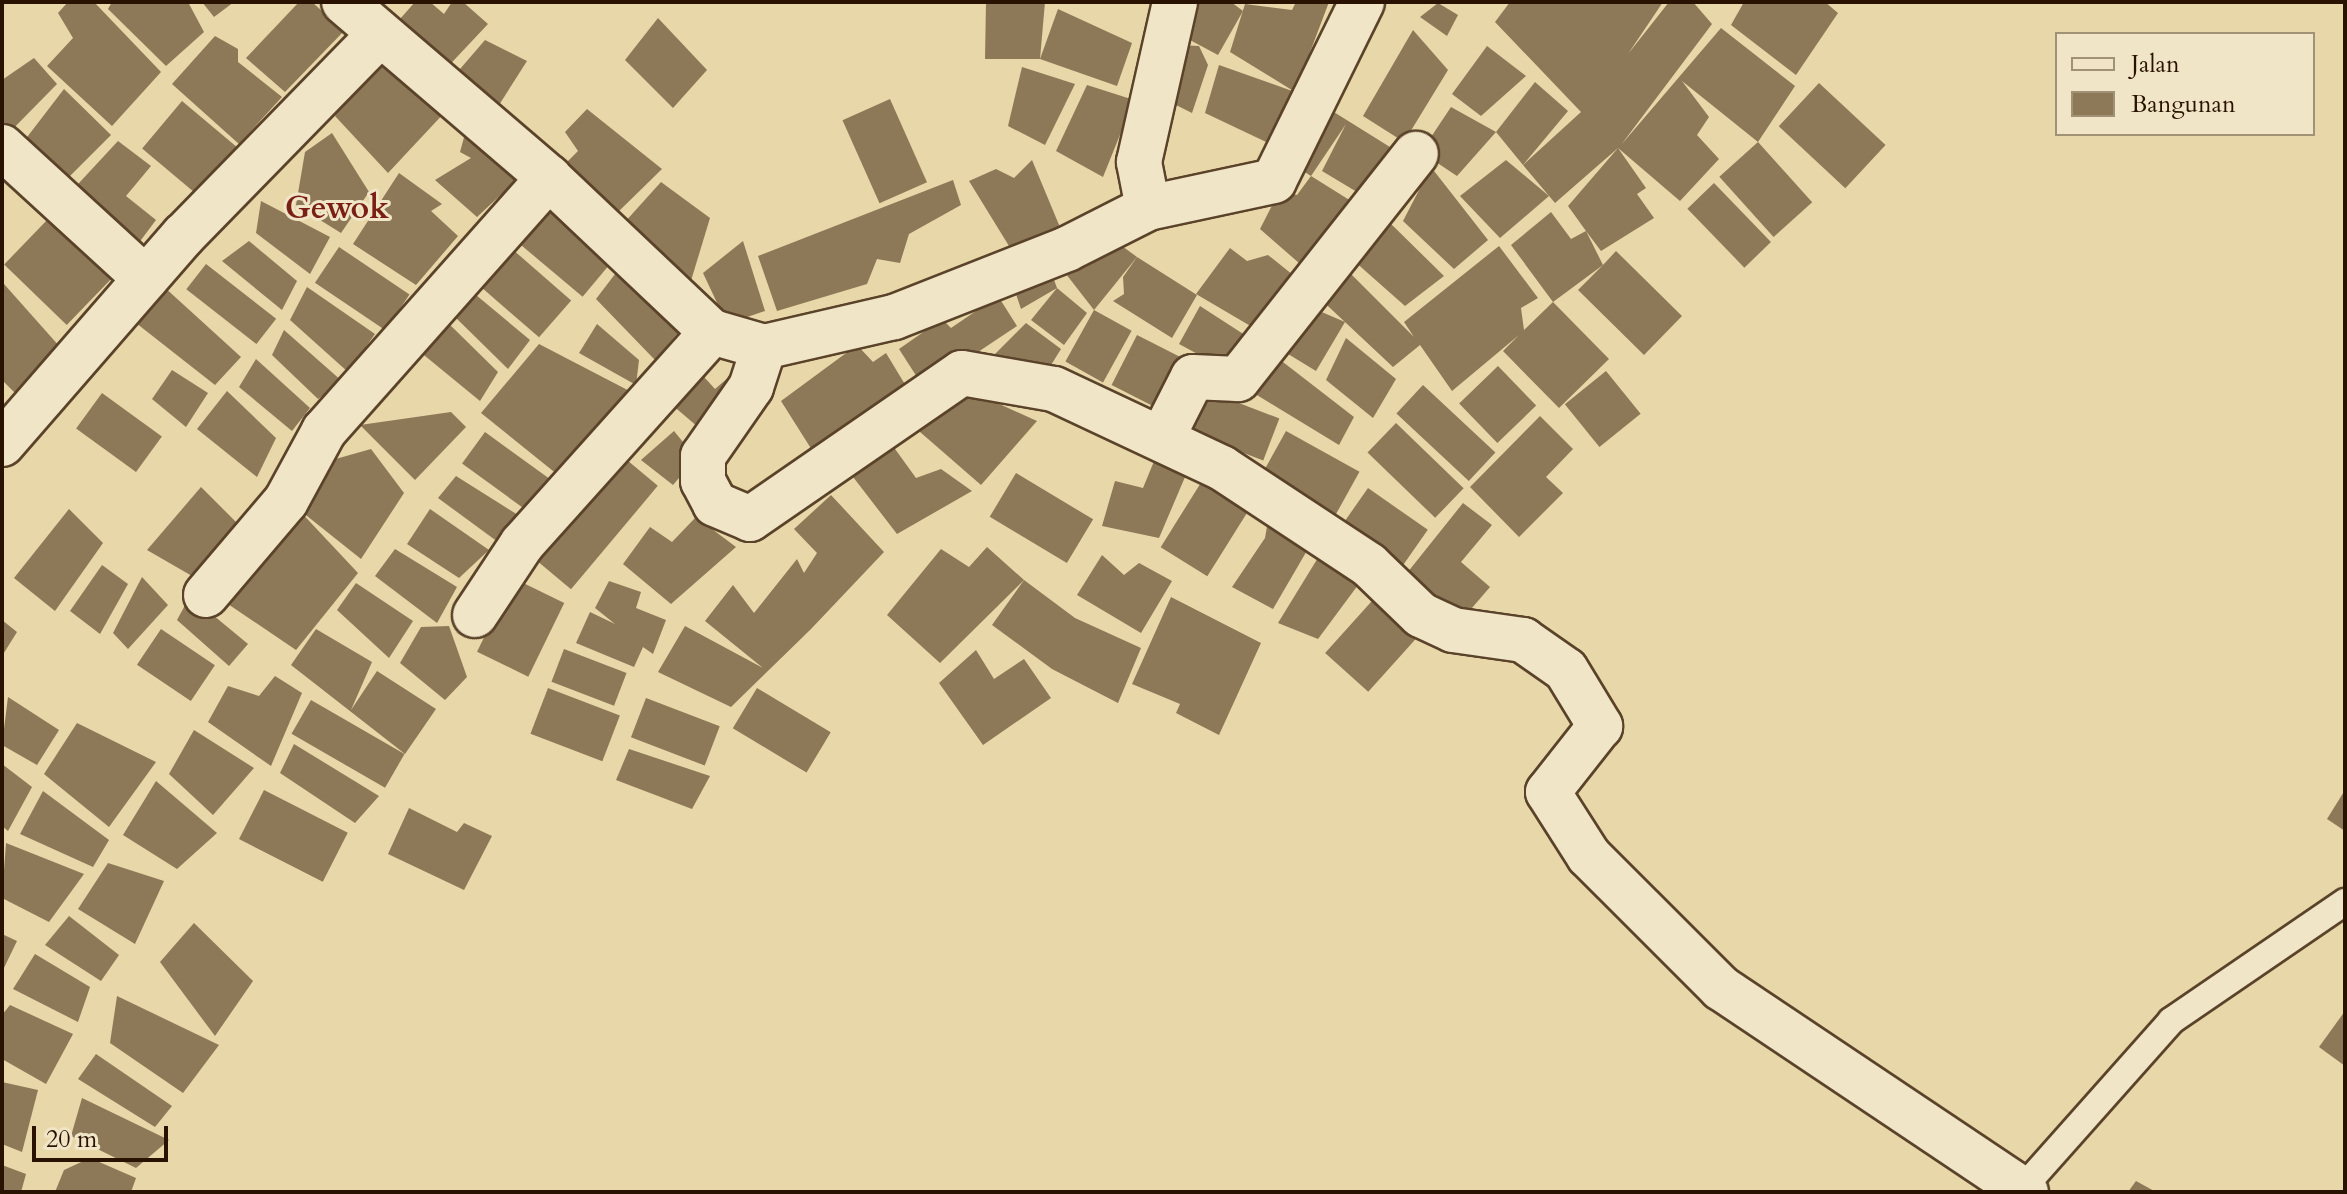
<!DOCTYPE html>
<style>
body{margin:0}
#map{position:relative;width:2347px;height:1194px;overflow:hidden;background:#e8d7a8;font-family:Cardo,serif}
div>[style]{position:absolute}
.building>*{inset:0;background:#8d7857;transform-origin:0 0}
.roads{filter:drop-shadow(2px 0 #5a432a) drop-shadow(-2px 0 #5a432a) drop-shadow(0 2px #5a432a) drop-shadow(0 -2px #5a432a)}
.service>*{height:26px;margin:-13px;padding:0 13px;transform-origin:13px;border-radius:13px;background:#f0e5c6}
.minor>*{height:44px;margin:-22px;padding:0 22px;transform-origin:22px;border-radius:22px;background:#f0e5c6}
span{translate:-50% -50%;white-space:nowrap;text-align:center;line-height:1.15;-webkit-text-stroke:6px #f0e5c6;paint-order:stroke}
.quarter-label{font-size:32px;color:#7a1f14;font-weight:700}
.frame{position:absolute;inset:0;border:4px solid #2a1200;pointer-events:none}
.legend{position:absolute;left:2055px;top:32px;width:260px;height:104px;box-sizing:border-box;background:#f0e5c6;border:2px solid #a19177;margin:0;padding:10px 14px;list-style:none;font-size:24px;color:#2a1200}
.legend li{display:flex;align-items:center;gap:16px;height:40px}
.legend b{width:40px;border:2px solid #a19177}
.scale{position:absolute;left:32px;top:1126px;width:136px;height:36px;box-sizing:border-box;border:4px solid #2a1200;border-top:0;padding-left:10px;font-size:24px;line-height:28px;white-space:nowrap;color:#2a1200;-webkit-text-stroke:6px #f0e5c6;paint-order:stroke}
</style>
<div id="map">
<div class="building">
<i style="clip-path:polygon(68px 2px,94px 2px,161px 72px,112px 126px,47px 66px,73px 38px,58px 13px)"></i>
<i style="clip-path:polygon(112px 2px,188px 2px,204px 32px,166px 66px,108px 9px)"></i>
<i style="clip-path:polygon(202px 2px,234px 2px,214px 17px)"></i>
<i style="clip-path:polygon(299px 2px,312px 2px,344px 31px,285px 92px,246px 58px)"></i>
<i style="clip-path:polygon(415px 2px,430px 2px,444px 14px,452px 2px,463px 2px,488px 24px,440px 75px,392px 28px)"></i>
<i style="clip-path:polygon(986px 2px,1045px 2px,1040px 59px,1058px 9px,1132px 43px,1117px 86px,1040px 59px,985px 59px)"></i>
<i style="clip-path:polygon(1186px 2px,1231px 2px,1243px 11px,1218px 55px,1175px 32px)"></i>
<i style="clip-path:polygon(1296px 2px,1329px 2px,1295px 92px,1230px 52px,1245px 4px,1292px 10px)"></i>
<i style="clip-path:polygon(1510px 2px,1663px 2px,1628px 54px,1669px 2px,1693px 2px,1712px 24px,1621px 145px,1721px 28px,1795px 86px,1758px 142px,1682px 81px,1709px 117px,1697px 135px,1719px 159px,1680px 201px,1618px 148px,1646px 188px,1637px 194px,1654px 218px,1601px 251px,1586px 231px,1603px 265px,1616px 251px,1682px 316px,1644px 355px,1578px 290px,1603px 265px,1553px 302px,1609px 359px,1559px 408px,1503px 351px,1519px 335px,1452px 391px,1420px 345px,1393px 367px,1314px 293px,1340px 263px,1414px 337px,1404px 322px,1499px 246px,1538px 298px,1521px 308px,1524px 330px,1553px 302px,1511px 245px,1551px 212px,1571px 239px,1586px 231px,1568px 206px,1618px 148px,1555px 203px,1523px 165px,1581px 112px,1495px 22px)"></i>
<i style="clip-path:polygon(1744px 2px,1825px 2px,1838px 13px,1796px 75px,1731px 25px)"></i>
<i style="clip-path:polygon(1438px 3px,1458px 15px,1447px 36px,1420px 17px)"></i>
<i style="clip-path:polygon(658px 18px,707px 70px,673px 108px,625px 60px)"></i>
<i style="clip-path:polygon(1413px 30px,1448px 70px,1404px 142px,1363px 116px)"></i>
<i style="clip-path:polygon(215px 36px,238px 49px,238px 62px,282px 97px,239px 144px,172px 84px)"></i>
<i style="clip-path:polygon(485px 40px,527px 61px,492px 116px,448px 83px)"></i>
<i style="clip-path:polygon(1178px 45px,1199px 46px,1208px 65px,1192px 113px,1162px 98px)"></i>
<i style="clip-path:polygon(1487px 46px,1526px 76px,1481px 116px,1452px 94px)"></i>
<i style="clip-path:polygon(376px 57px,446px 111px,388px 173px,335px 116px)"></i>
<i style="clip-path:polygon(34px 58px,57px 84px,2px 140px,2px 80px)"></i>
<i style="clip-path:polygon(1219px 65px,1295px 92px,1277px 147px,1205px 113px)"></i>
<i style="clip-path:polygon(1022px 67px,1075px 84px,1045px 145px,1008px 126px)"></i>
<i style="clip-path:polygon(1535px 82px,1568px 111px,1523px 165px,1496px 132px)"></i>
<i style="left:1819px;top:83px;width:91px;height:59px;rotate:43deg"></i>
<i style="clip-path:polygon(1087px 85px,1134px 100px,1103px 177px,1056px 151px)"></i>
<i style="clip-path:polygon(64px 89px,111px 135px,60px 186px,21px 145px)"></i>
<i style="left:890px;top:99px;width:91px;height:52px;rotate:66deg"></i>
<i style="left:182px;top:101px;width:75px;height:62px;rotate:40deg"></i>
<i style="clip-path:polygon(1451px 107px,1496px 132px,1457px 176px,1421px 152px)"></i>
<i style="clip-path:polygon(587px 109px,662px 169px,617px 213px,561px 168px,578px 151px,565px 132px)"></i>
<i style="clip-path:polygon(1329px 109px,1406px 157px,1372px 201px,1322px 171px,1346px 124px,1311px 176px,1303px 171px)"></i>
<i style="clip-path:polygon(466px 130px,523px 174px,477px 217px,435px 180px,471px 158px,460px 152px)"></i>
<i style="clip-path:polygon(332px 133px,369px 192px,341px 233px,296px 205px,305px 152px)"></i>
<i style="clip-path:polygon(118px 141px,151px 166px,126px 196px,156px 220px,138px 244px,66px 197px)"></i>
<i style="left:1758px;top:142px;width:81px;height:52px;rotate:48deg"></i>
<i style="clip-path:polygon(1032px 160px,1062px 232px,1009px 246px,969px 181px,996px 169px,1014px 178px)"></i>
<i style="clip-path:polygon(1506px 160px,1549px 196px,1500px 238px,1460px 196px)"></i>
<i style="clip-path:polygon(1431px 167px,1488px 240px,1454px 269px,1403px 221px)"></i>
<i style="clip-path:polygon(399px 173px,442px 204px,431px 211px,458px 236px,416px 285px,353px 244px)"></i>
<i style="clip-path:polygon(1311px 176px,1359px 206px,1307px 270px,1260px 229px,1280px 190px,1297px 195px)"></i>
<i style="clip-path:polygon(953px 180px,961px 205px,909px 234px,900px 263px,877px 259px,867px 284px,777px 311px,758px 256px)"></i>
<i style="clip-path:polygon(661px 182px,710px 218px,690px 284px,624px 223px)"></i>
<i style="left:1714px;top:183px;width:82px;height:37px;rotate:46deg"></i>
<i style="left:543px;top:193px;width:97px;height:54px;rotate:40deg"></i>
<i style="clip-path:polygon(261px 201px,330px 237px,310px 274px,256px 233px)"></i>
<i style="left:50px;top:217px;width:87px;height:66px;rotate:44deg"></i>
<i style="clip-path:polygon(1387px 220px,1444px 276px,1405px 306px,1353px 260px)"></i>
<i style="clip-path:polygon(1111px 238px,1137px 257px,1094px 310px,1066px 274px)"></i>
<i style="clip-path:polygon(249px 241px,297px 281px,282px 310px,222px 261px)"></i>
<i style="clip-path:polygon(743px 241px,765px 311px,727px 324px,703px 273px)"></i>
<i style="left:504px;top:242px;width:89px;height:49px;rotate:41deg"></i>
<i style="left:339px;top:247px;width:85px;height:43px;rotate:34deg"></i>
<i style="clip-path:polygon(1230px 248px,1247px 261px,1268px 255px,1298px 279px,1259px 331px,1196px 294px)"></i>
<i style="clip-path:polygon(1137px 257px,1197px 295px,1172px 338px,1113px 301px,1124px 294px,1123px 277px)"></i>
<i style="clip-path:polygon(625px 261px,682px 328px,655px 360px,596px 299px)"></i>
<i style="left:206px;top:264px;width:89px;height:32px;rotate:38deg"></i>
<i style="clip-path:polygon(1050px 269px,1057px 288px,1087px 313px,1064px 345px,1031px 320px,1057px 288px,1021px 309px,1014px 288px)"></i>
<i style="clip-path:polygon(4px 284px,68px 356px,24px 402px,2px 380px)"></i>
<i style="clip-path:polygon(163px 286px,241px 357px,215px 385px,136px 323px)"></i>
<i style="clip-path:polygon(307px 287px,375px 334px,348px 372px,290px 320px)"></i>
<i style="clip-path:polygon(470px 290px,530px 340px,508px 369px,452px 314px)"></i>
<i style="clip-path:polygon(998px 296px,1017px 326px,924px 388px,899px 349px,942px 319px,951px 328px)"></i>
<i style="clip-path:polygon(1303px 304px,1345px 322px,1316px 371px,1275px 346px)"></i>
<i style="clip-path:polygon(1200px 306px,1251px 339px,1229px 371px,1179px 344px)"></i>
<i style="left:1094px;top:310px;width:43px;height:59px;rotate:29deg"></i>
<i style="clip-path:polygon(443px 318px,498px 372px,480px 401px,419px 351px)"></i>
<i style="clip-path:polygon(1026px 323px,1061px 349px,1038px 386px,989px 360px)"></i>
<i style="clip-path:polygon(597px 324px,639px 360px,636px 385px,579px 353px)"></i>
<i style="clip-path:polygon(284px 330px,343px 382px,318px 399px,272px 355px)"></i>
<i style="left:1137px;top:335px;width:53px;height:56px;rotate:27deg"></i>
<i style="clip-path:polygon(1346px 338px,1396px 379px,1373px 418px,1326px 380px)"></i>
<i style="clip-path:polygon(539px 344px,641px 397px,558px 475px,481px 413px)"></i>
<i style="clip-path:polygon(857px 345px,873px 362px,886px 353px,912px 396px,817px 458px,781px 401px)"></i>
<i style="clip-path:polygon(1266px 349px,1354px 417px,1339px 445px,1247px 389px)"></i>
<i style="clip-path:polygon(256px 359px,310px 408px,292px 431px,239px 387px)"></i>
<i style="clip-path:polygon(694px 366px,715px 389px,737px 370px,705px 433px,664px 398px)"></i>
<i style="left:1498px;top:366px;width:55px;height:54px;rotate:46deg"></i>
<i style="clip-path:polygon(172px 370px,208px 393px,186px 427px,152px 399px)"></i>
<i style="left:1606px;top:371px;width:55px;height:53px;rotate:51deg"></i>
<i style="left:1423px;top:385px;width:99px;height:39px;rotate:43deg"></i>
<i style="clip-path:polygon(964px 388px,1037px 421px,981px 485px,912px 425px)"></i>
<i style="left:1200px;top:388px;width:85px;height:45px;rotate:21deg"></i>
<i style="clip-path:polygon(227px 391px,276px 438px,257px 477px,197px 429px)"></i>
<i style="left:102px;top:393px;width:74px;height:44px;rotate:36deg"></i>
<i style="clip-path:polygon(451px 412px,466px 427px,415px 480px,360px 425px)"></i>
<i style="clip-path:polygon(1540px 416px,1573px 449px,1546px 477px,1563px 493px,1519px 537px,1470px 487px)"></i>
<i style="left:1396px;top:423px;width:94px;height:41px;rotate:44deg"></i>
<i style="clip-path:polygon(674px 431px,696px 458px,673px 485px,641px 460px)"></i>
<i style="left:1286px;top:431px;width:84px;height:51px;rotate:29deg"></i>
<i style="left:485px;top:432px;width:84px;height:39px;rotate:36deg"></i>
<i style="clip-path:polygon(890px 442px,916px 478px,941px 469px,972px 491px,897px 534px,850px 473px)"></i>
<i style="clip-path:polygon(371px 449px,404px 493px,361px 559px,297px 508px,325px 462px)"></i>
<i style="clip-path:polygon(1157px 454px,1188px 470px,1159px 538px,1102px 526px,1115px 481px,1143px 488px)"></i>
<i style="left:621px;top:455px;width:48px;height:135px;rotate:40deg"></i>
<i style="left:1016px;top:473px;width:90px;height:51px;rotate:31deg"></i>
<i style="clip-path:polygon(456px 476px,518px 515px,498px 542px,438px 498px)"></i>
<i style="left:1202px;top:481px;width:55px;height:78px;rotate:32deg"></i>
<i style="clip-path:polygon(201px 487px,240px 526px,192px 576px,147px 550px)"></i>
<i style="left:1368px;top:488px;width:73px;height:46px;rotate:35deg"></i>
<i style="clip-path:polygon(831px 495px,884px 552px,811px 629px,731px 707px,658px 672px,685px 626px,763px 668px,705px 621px,733px 585px,754px 613px,797px 559px,804px 573px,817px 553px,794px 529px)"></i>
<i style="clip-path:polygon(1463px 503px,1492px 525px,1461px 562px,1490px 587px,1453px 630px,1403px 578px)"></i>
<i style="clip-path:polygon(297px 508px,358px 573px,296px 650px,225px 602px)"></i>
<i style="clip-path:polygon(69px 509px,103px 543px,55px 611px,14px 578px)"></i>
<i style="clip-path:polygon(430px 509px,489px 550px,459px 578px,407px 544px)"></i>
<i style="clip-path:polygon(1269px 515px,1312px 542px,1273px 609px,1232px 587px,1265px 538px)"></i>
<i style="clip-path:polygon(696px 517px,736px 547px,671px 604px,623px 564px,650px 527px,672px 542px)"></i>
<i style="clip-path:polygon(987px 547px,1024px 580px,940px 663px,887px 615px,941px 549px,969px 567px)"></i>
<i style="clip-path:polygon(1324px 548px,1361px 581px,1318px 639px,1278px 623px)"></i>
<i style="clip-path:polygon(395px 549px,457px 587px,437px 623px,375px 576px)"></i>
<i style="clip-path:polygon(1102px 555px,1124px 575px,1139px 563px,1172px 581px,1141px 633px,1077px 595px)"></i>
<i style="clip-path:polygon(102px 565px,128px 584px,100px 634px,70px 611px)"></i>
<i style="clip-path:polygon(142px 577px,168px 605px,128px 649px,113px 633px)"></i>
<i style="left:513px;top:578px;width:57px;height:82px;rotate:26deg"></i>
<i style="clip-path:polygon(1024px 580px,1075px 618px,1141px 648px,1118px 703px,1052px 669px,992px 625px)"></i>
<i style="clip-path:polygon(609px 581px,641px 592px,636px 608px,666px 620px,653px 654px,643px 647px,634px 667px,576px 643px,590px 612px,615px 624px,595px 608px)"></i>
<i style="clip-path:polygon(356px 583px,413px 621px,389px 658px,337px 610px)"></i>
<i style="left:1380px;top:592px;width:58px;height:82px;rotate:42deg"></i>
<i style="clip-path:polygon(190px 596px,248px 644px,229px 666px,177px 620px)"></i>
<i style="clip-path:polygon(1171px 597px,1261px 643px,1219px 735px,1176px 713px,1180px 704px,1132px 684px)"></i>
<i style="clip-path:polygon(2px 620px,17px 632px,2px 656px)"></i>
<i style="clip-path:polygon(449px 626px,467px 677px,445px 700px,400px 663px,421px 627px)"></i>
<i style="left:161px;top:629px;width:65px;height:43px;rotate:34deg"></i>
<i style="clip-path:polygon(316px 629px,372px 662px,351px 710px,377px 671px,436px 709px,405px 754px,291px 665px)"></i>
<i style="left:564px;top:649px;width:67px;height:35px;rotate:21deg"></i>
<i style="clip-path:polygon(976px 650px,994px 679px,1024px 659px,1051px 698px,983px 745px,939px 683px)"></i>
<i style="clip-path:polygon(275px 676px,302px 693px,271px 766px,208px 722px,228px 686px,259px 696px)"></i>
<i style="left:548px;top:688px;width:77px;height:49px;rotate:21deg"></i>
<i style="left:757px;top:688px;width:86px;height:47px;rotate:31deg"></i>
<i style="clip-path:polygon(8px 697px,59px 730px,37px 765px,2px 745px)"></i>
<i style="left:646px;top:698px;width:79px;height:42px;rotate:21deg"></i>
<i style="left:311px;top:700px;width:108px;height:39px;rotate:30deg"></i>
<i style="clip-path:polygon(77px 723px,156px 762px,109px 827px,44px 774px)"></i>
<i style="clip-path:polygon(194px 730px,254px 768px,213px 815px,169px 774px)"></i>
<i style="clip-path:polygon(294px 744px,379px 796px,355px 823px,280px 773px)"></i>
<i style="clip-path:polygon(629px 749px,710px 776px,692px 809px,616px 780px)"></i>
<i style="clip-path:polygon(2px 764px,32px 787px,8px 831px,2px 826px)"></i>
<i style="clip-path:polygon(156px 781px,217px 833px,177px 869px,123px 835px)"></i>
<i style="left:264px;top:790px;width:94px;height:55px;rotate:27deg"></i>
<i style="clip-path:polygon(2345px 790px,2345px 831px,2327px 819px)"></i>
<i style="clip-path:polygon(43px 791px,109px 840px,93px 867px,20px 834px)"></i>
<i style="clip-path:polygon(409px 808px,457px 832px,464px 823px,492px 836px,464px 890px,388px 854px)"></i>
<i style="clip-path:polygon(6px 843px,84px 874px,49px 922px,2px 898px)"></i>
<i style="clip-path:polygon(108px 863px,164px 881px,135px 944px,78px 909px)"></i>
<i style="clip-path:polygon(69px 916px,119px 955px,101px 981px,45px 945px)"></i>
<i style="clip-path:polygon(194px 923px,253px 981px,215px 1036px,160px 962px)"></i>
<i style="clip-path:polygon(2px 934px,17px 941px,2px 972px)"></i>
<i style="clip-path:polygon(35px 954px,90px 987px,78px 1022px,13px 989px)"></i>
<i style="clip-path:polygon(117px 996px,219px 1045px,183px 1093px,110px 1043px)"></i>
<i style="clip-path:polygon(10px 1005px,73px 1034px,46px 1084px,2px 1059px,2px 1015px)"></i>
<i style="clip-path:polygon(2345px 1011px,2345px 1066px,2319px 1047px)"></i>
<i style="clip-path:polygon(96px 1054px,172px 1106px,155px 1127px,78px 1079px)"></i>
<i style="clip-path:polygon(2px 1082px,38px 1090px,22px 1152px,2px 1144px)"></i>
<i style="clip-path:polygon(82px 1098px,169px 1140px,136px 1168px,71px 1136px)"></i>
<i style="clip-path:polygon(90px 1158px,136px 1178px,131px 1192px,55px 1192px,64px 1170px)"></i>
<i style="clip-path:polygon(2px 1165px,26px 1174px,21px 1192px,2px 1192px)"></i>
<i style="clip-path:polygon(2136px 1181px,2156px 1192px,2128px 1192px)"></i>
</div>
<div class="roads">
<div class="service">
<i style="left:2022px;top:1189px;width:225px;rotate:-48.4deg"></i>
<i style="left:2171px;top:1021px;width:211px;rotate:-34.4deg"></i>
</div>
<div class="minor">
<i style="left:344px;top:2px;width:270px;rotate:40.6deg"></i>
<i style="left:549px;top:178px;width:224px;rotate:43.4deg"></i>
<i style="left:712px;top:332px;width:54px;rotate:16.1deg"></i>
<i style="left:1362px;top:2px;width:199px;rotate:116.2deg"></i>
<i style="left:1274px;top:181px;width:129px;rotate:167.9deg"></i>
<i style="left:1148px;top:208px;width:91px;rotate:153.2deg"></i>
<i style="left:1067px;top:249px;width:186px;rotate:158.5deg"></i>
<i style="left:894px;top:317px;width:133px;rotate:167deg"></i>
<i style="left:764px;top:347px;width:42px;rotate:108deg"></i>
<i style="left:751px;top:387px;width:84px;rotate:124.8deg"></i>
<i style="left:703px;top:456px;width:25px;rotate:90deg"></i>
<i style="left:703px;top:481px;width:26px;rotate:62deg"></i>
<i style="left:715px;top:504px;width:38px;rotate:23deg"></i>
<i style="left:750px;top:519px;width:257px;rotate:-34.6deg"></i>
<i style="left:962px;top:373px;width:93px;rotate:9.9deg"></i>
<i style="left:1054px;top:389px;width:186px;rotate:25.2deg"></i>
<i style="left:1222px;top:468px;width:176px;rotate:33.4deg"></i>
<i style="left:1369px;top:565px;width:72px;rotate:43.9deg"></i>
<i style="left:1421px;top:615px;width:35px;rotate:25deg"></i>
<i style="left:1453px;top:630px;width:71px;rotate:8.1deg"></i>
<i style="left:1523px;top:640px;width:52px;rotate:34.9deg"></i>
<i style="left:1566px;top:670px;width:66px;rotate:58.7deg"></i>
<i style="left:1600px;top:726px;width:84px;rotate:128.2deg"></i>
<i style="left:1548px;top:792px;width:76px;rotate:57.4deg"></i>
<i style="left:1589px;top:856px;width:187px;rotate:45deg"></i>
<i style="left:1721px;top:988px;width:367px;rotate:33.8deg"></i>
<i style="left:2px;top:147px;width:195px;rotate:42.5deg"></i>
<i style="left:1148px;top:208px;width:47px;rotate:-101.1deg"></i>
<i style="left:1139px;top:162px;width:164px;rotate:-77.3deg"></i>
<i style="left:1162px;top:438px;width:68px;rotate:-63.1deg"></i>
<i style="left:1193px;top:377px;width:45px;rotate:2.5deg"></i>
<i style="left:1238px;top:379px;width:287px;rotate:-51.7deg"></i>
<i style="left:2px;top:444px;width:277px;rotate:-49deg"></i>
<i style="left:184px;top:235px;width:278px;rotate:-45.7deg"></i>
<i style="left:206px;top:595px;width:123px;rotate:-49.6deg"></i>
<i style="left:286px;top:501px;width:80px;rotate:-61.5deg"></i>
<i style="left:324px;top:431px;width:339px;rotate:-48.4deg"></i>
<i style="left:475px;top:615px;width:85px;rotate:-56.5deg"></i>
<i style="left:522px;top:544px;width:285px;rotate:-48.1deg"></i>
</div>
</div>
<div class="quarter-label">
<span style="left:337px;top:208px">Gewok</span>
</div>
<div class="frame"></div>
<ul class="legend">
<li><b style="height:10px;background:#f0e5c6"></b>Jalan</li>
<li><b style="height:22px;background:#8d7857"></b>Bangunan</li>
</ul>
<div class="scale">20 m</div>
</div>
